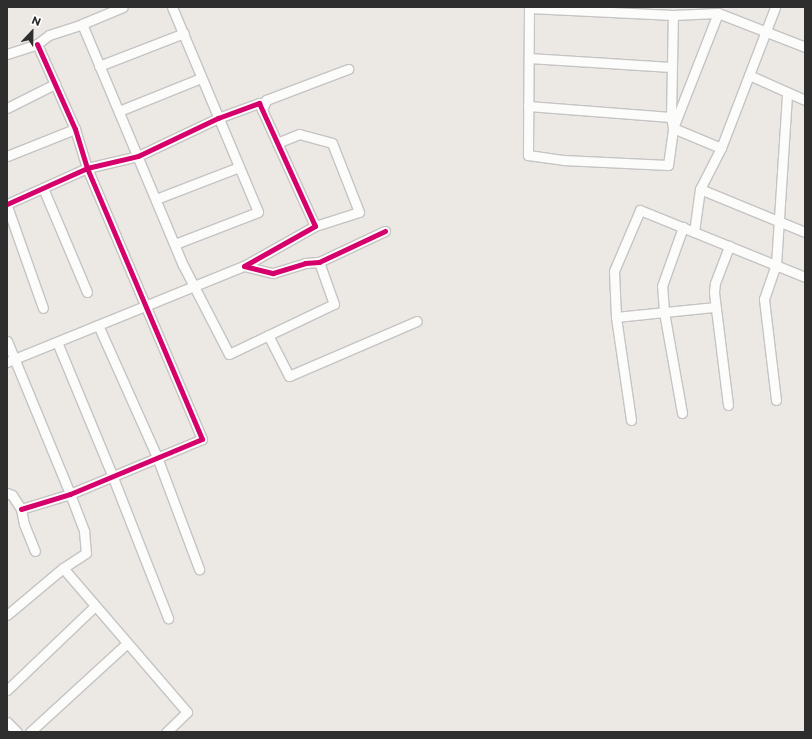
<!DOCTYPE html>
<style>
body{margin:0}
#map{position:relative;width:812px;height:739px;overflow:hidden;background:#ece8e4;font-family:Montserrat,sans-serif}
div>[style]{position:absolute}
.roads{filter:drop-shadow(1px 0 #c5c4c5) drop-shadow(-1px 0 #c5c4c5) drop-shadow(0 1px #c5c4c5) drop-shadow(0 -1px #c5c4c5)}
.minor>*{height:9px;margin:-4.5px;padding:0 4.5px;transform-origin:4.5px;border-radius:4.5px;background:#fcfcfb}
.cycleway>*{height:5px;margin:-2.5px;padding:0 2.5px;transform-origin:2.5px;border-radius:2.5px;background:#d6006c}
span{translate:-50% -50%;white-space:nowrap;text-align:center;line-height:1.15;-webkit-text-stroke:3px #fff;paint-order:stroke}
.frame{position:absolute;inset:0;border:8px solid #2e2e2e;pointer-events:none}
.north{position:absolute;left:12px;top:12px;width:40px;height:40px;-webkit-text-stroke:3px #fff;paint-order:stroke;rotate:22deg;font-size:11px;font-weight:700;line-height:16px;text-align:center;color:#2e2e2e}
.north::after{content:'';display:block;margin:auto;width:14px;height:18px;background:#2e2e2e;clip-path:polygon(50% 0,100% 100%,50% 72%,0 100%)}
</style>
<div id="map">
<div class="roads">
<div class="minor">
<i style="left:172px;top:7px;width:222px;rotate:67.2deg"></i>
<i style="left:258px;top:212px;width:89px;rotate:158.9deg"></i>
<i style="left:529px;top:7px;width:148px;rotate:90.4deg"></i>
<i style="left:528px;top:155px;width:35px;rotate:8deg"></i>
<i style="left:563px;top:160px;width:105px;rotate:2.7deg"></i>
<i style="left:668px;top:165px;width:37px;rotate:-82deg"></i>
<i style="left:673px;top:128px;width:11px;rotate:-100deg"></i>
<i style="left:671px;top:117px;width:102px;rotate:-88.9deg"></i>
<i style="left:529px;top:8px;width:144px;rotate:2.8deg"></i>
<i style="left:673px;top:15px;width:45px;rotate:-2.5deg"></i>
<i style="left:718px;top:13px;width:93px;rotate:21.3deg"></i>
<i style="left:718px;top:13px;width:123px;rotate:111.4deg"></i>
<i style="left:673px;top:128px;width:52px;rotate:22.6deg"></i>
<i style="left:82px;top:24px;width:261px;rotate:67.3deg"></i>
<i style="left:183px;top:265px;width:100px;rotate:62.7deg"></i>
<i style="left:229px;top:354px;width:116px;rotate:-25.5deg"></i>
<i style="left:334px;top:304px;width:45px;rotate:-109.7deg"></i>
<i style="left:7px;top:54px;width:32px;rotate:-18deg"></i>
<i style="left:37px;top:44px;width:15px;rotate:-37deg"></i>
<i style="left:49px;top:35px;width:35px;rotate:-18deg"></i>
<i style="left:82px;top:24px;width:44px;rotate:-22.5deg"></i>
<i style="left:529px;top:58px;width:142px;rotate:3.6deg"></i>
<i style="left:99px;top:66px;width:91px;rotate:-21.2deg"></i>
<i style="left:749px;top:75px;width:61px;rotate:24.1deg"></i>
<i style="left:528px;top:106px;width:143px;rotate:4.4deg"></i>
<i style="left:7px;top:108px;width:54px;rotate:-26.6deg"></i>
<i style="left:262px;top:110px;width:11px;rotate:-68deg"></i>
<i style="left:266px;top:100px;width:88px;rotate:-20.7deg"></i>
<i style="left:119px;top:111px;width:88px;rotate:-21.9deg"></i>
<i style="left:277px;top:143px;width:24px;rotate:-22deg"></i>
<i style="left:299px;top:134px;width:34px;rotate:15deg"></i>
<i style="left:332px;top:143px;width:74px;rotate:68.6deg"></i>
<i style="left:359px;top:212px;width:46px;rotate:162.3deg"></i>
<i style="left:7px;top:156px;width:73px;rotate:-21.7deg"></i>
<i style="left:43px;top:188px;width:113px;rotate:67.1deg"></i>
<i style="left:700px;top:189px;width:113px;rotate:22.3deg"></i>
<i style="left:156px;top:199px;width:89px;rotate:-21.1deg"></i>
<i style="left:7px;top:204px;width:88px;rotate:-24.2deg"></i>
<i style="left:87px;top:168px;width:52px;rotate:-13.2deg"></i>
<i style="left:138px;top:156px;width:89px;rotate:-25.4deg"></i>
<i style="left:218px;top:118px;width:44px;rotate:-20.1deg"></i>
<i style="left:259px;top:103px;width:135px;rotate:65.5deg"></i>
<i style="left:315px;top:226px;width:81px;rotate:150.6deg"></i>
<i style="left:244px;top:266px;width:30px;rotate:14deg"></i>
<i style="left:273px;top:273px;width:34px;rotate:-17deg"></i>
<i style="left:305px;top:263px;width:14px;rotate:-4deg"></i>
<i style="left:319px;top:262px;width:73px;rotate:-25.2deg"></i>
<i style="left:7px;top:206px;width:108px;rotate:70.6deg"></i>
<i style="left:694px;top:232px;width:43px;rotate:-82.1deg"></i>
<i style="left:700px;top:189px;width:46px;rotate:-62.9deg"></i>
<i style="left:721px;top:148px;width:151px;rotate:-69deg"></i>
<i style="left:616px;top:317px;width:100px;rotate:-5.8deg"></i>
<i style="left:98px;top:325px;width:145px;rotate:65.9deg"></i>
<i style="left:157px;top:457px;width:120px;rotate:69.4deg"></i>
<i style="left:268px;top:335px;width:46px;rotate:62.9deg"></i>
<i style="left:289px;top:376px;width:139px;rotate:-23.3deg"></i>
<i style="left:7px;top:341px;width:165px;rotate:67.6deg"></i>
<i style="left:70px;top:494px;width:40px;rotate:69deg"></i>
<i style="left:84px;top:531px;width:22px;rotate:85deg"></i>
<i style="left:86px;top:553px;width:27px;rotate:147deg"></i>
<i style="left:63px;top:568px;width:73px;rotate:140deg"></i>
<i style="left:57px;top:342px;width:144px;rotate:67.5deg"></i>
<i style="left:112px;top:475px;width:154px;rotate:68.6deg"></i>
<i style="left:7px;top:362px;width:256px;rotate:-22.1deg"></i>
<i style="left:776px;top:400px;width:102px;rotate:-96.8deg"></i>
<i style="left:764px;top:299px;width:36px;rotate:-71deg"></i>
<i style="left:776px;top:265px;width:172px;rotate:-86.3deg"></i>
<i style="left:728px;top:405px;width:114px;rotate:-97.1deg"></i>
<i style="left:714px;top:292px;width:9px;rotate:-84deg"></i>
<i style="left:715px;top:283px;width:40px;rotate:-69deg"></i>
<i style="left:682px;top:413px;width:103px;rotate:-100.1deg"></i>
<i style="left:664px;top:312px;width:26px;rotate:-94deg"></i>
<i style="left:662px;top:286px;width:63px;rotate:-70.4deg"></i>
<i style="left:631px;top:420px;width:104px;rotate:-98.3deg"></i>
<i style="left:616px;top:317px;width:46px;rotate:-92.5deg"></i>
<i style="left:614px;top:271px;width:66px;rotate:-66.9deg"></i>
<i style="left:640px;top:210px;width:178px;rotate:22.1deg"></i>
<i style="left:7px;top:493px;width:5px;rotate:22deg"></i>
<i style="left:12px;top:495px;width:17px;rotate:57deg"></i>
<i style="left:21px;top:509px;width:15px;rotate:79deg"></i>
<i style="left:24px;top:524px;width:29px;rotate:68deg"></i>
<i style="left:21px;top:509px;width:51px;rotate:-17deg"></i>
<i style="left:70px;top:494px;width:143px;rotate:-22.6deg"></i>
<i style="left:202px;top:439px;width:294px;rotate:-113deg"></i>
<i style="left:87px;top:168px;width:41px;rotate:-107.1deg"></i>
<i style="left:75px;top:129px;width:93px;rotate:-114.1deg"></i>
<i style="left:63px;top:568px;width:190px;rotate:49.3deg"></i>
<i style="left:187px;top:712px;width:29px;rotate:136deg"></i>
<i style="left:7px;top:690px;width:122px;rotate:-43.7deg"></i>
<i style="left:7px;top:722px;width:14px;rotate:45deg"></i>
<i style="left:30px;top:732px;width:132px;rotate:-42.5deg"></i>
</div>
</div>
<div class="cycleway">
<i style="left:7px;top:204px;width:88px;rotate:-24.2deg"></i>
<i style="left:87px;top:168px;width:52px;rotate:-13.2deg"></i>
<i style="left:138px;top:156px;width:89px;rotate:-25.4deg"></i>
<i style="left:218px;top:118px;width:44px;rotate:-20.1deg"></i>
<i style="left:259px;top:103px;width:135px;rotate:65.5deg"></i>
<i style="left:315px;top:226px;width:81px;rotate:150.6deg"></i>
<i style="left:244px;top:266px;width:30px;rotate:14deg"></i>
<i style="left:273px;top:273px;width:34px;rotate:-17deg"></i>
<i style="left:305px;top:263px;width:14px;rotate:-4deg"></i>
<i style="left:319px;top:262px;width:73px;rotate:-25.2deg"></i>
<i style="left:21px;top:509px;width:51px;rotate:-17deg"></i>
<i style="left:70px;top:494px;width:143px;rotate:-22.6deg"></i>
<i style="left:202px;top:439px;width:294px;rotate:-113deg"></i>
<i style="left:87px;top:168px;width:41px;rotate:-107.1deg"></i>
<i style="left:75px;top:129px;width:93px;rotate:-114.1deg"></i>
</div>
<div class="frame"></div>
<div class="north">N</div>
</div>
